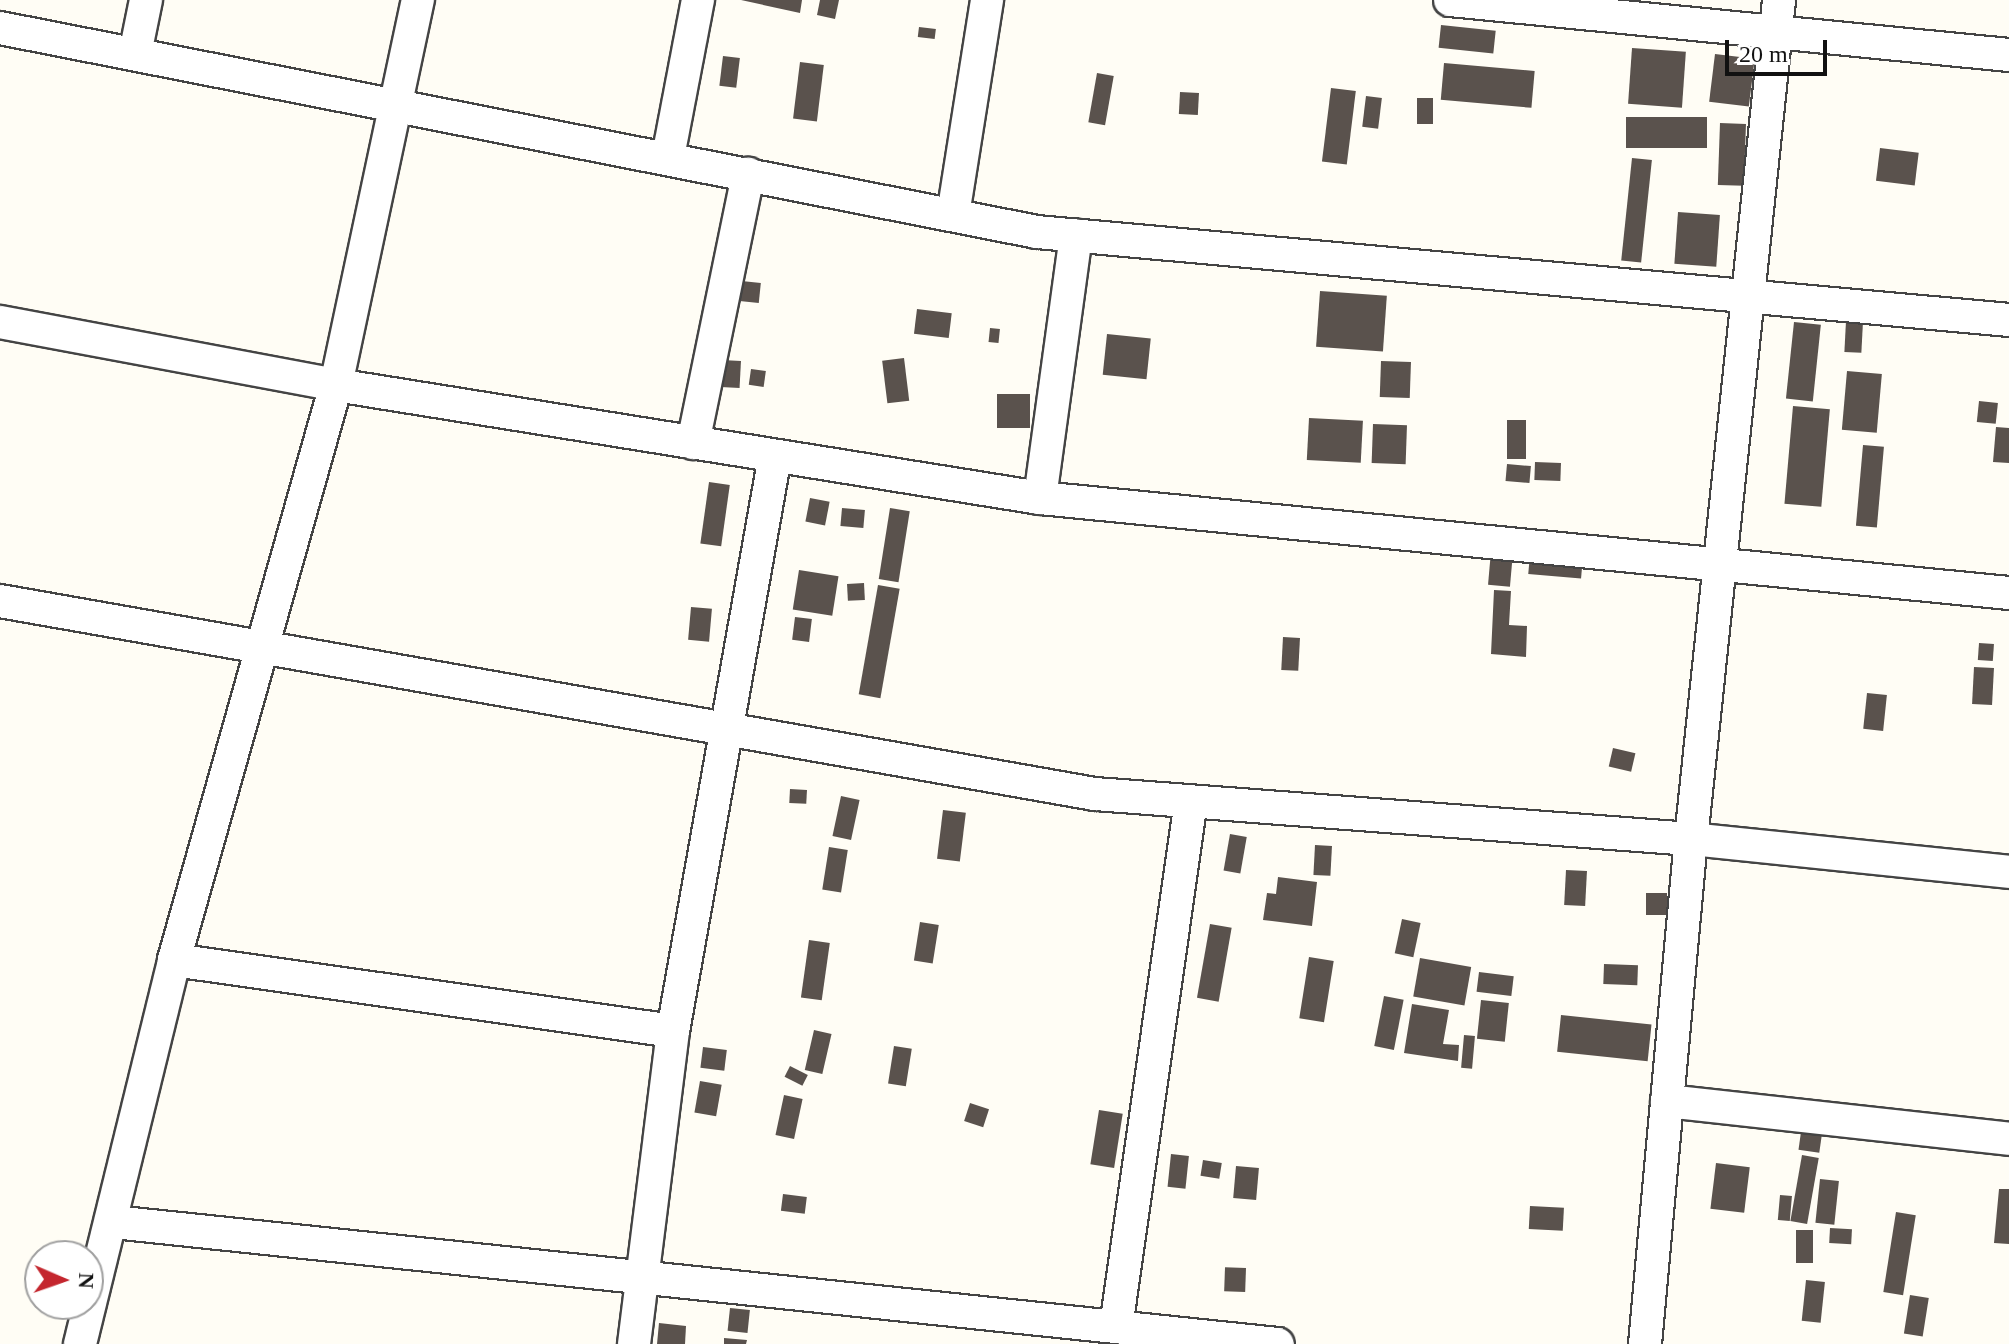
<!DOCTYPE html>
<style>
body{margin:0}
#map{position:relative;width:2009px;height:1344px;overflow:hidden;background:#fffdf5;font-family:Georgia,serif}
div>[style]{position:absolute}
.building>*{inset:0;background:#5a524d;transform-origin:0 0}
.roads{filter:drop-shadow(2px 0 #444) drop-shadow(-2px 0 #444) drop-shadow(0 2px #444) drop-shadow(0 -2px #444)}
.minor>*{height:32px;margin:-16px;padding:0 16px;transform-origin:16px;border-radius:16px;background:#fff}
span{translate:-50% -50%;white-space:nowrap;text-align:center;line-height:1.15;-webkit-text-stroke:8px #fff;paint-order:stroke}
.north{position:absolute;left:24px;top:1240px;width:80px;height:80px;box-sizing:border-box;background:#fff;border:2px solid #a0a0a0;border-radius:50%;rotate:92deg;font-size:22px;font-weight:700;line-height:32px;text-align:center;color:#111}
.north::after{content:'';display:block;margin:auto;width:28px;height:36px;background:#c4262e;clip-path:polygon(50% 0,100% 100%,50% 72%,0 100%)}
.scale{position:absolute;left:1725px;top:40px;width:102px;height:36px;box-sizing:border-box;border:4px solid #111;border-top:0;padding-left:10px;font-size:24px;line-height:28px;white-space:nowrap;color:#111;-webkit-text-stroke:6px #fff;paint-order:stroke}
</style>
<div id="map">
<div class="building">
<i style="clip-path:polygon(741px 0,802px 0,800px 13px)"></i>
<i style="clip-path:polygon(820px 0,839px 0,835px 19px,817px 15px)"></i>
<i style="left:1441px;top:25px;width:55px;height:23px;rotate:6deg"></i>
<i style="left:919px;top:27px;width:17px;height:10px;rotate:7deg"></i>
<i style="left:1632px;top:48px;width:54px;height:56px;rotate:4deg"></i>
<i style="left:1715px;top:54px;width:40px;height:48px;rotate:7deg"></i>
<i style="left:723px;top:56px;width:17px;height:30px;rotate:7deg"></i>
<i style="left:800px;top:62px;width:24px;height:57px;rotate:7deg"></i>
<i style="left:1444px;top:63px;width:91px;height:37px;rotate:5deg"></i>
<i style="left:1097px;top:73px;width:17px;height:50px;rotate:10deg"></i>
<i style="left:1331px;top:88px;width:25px;height:74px;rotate:7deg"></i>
<i style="left:1180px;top:92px;width:19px;height:22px;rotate:3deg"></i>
<i style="left:1366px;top:96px;width:16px;height:31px;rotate:7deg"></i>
<i style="left:1417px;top:98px;width:16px;height:26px"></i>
<i style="left:1626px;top:117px;width:81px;height:31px"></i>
<i style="left:1720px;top:123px;width:26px;height:62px;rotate:2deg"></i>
<i style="left:1880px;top:148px;width:39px;height:33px;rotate:7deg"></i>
<i style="left:1632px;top:158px;width:20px;height:103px;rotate:6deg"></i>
<i style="left:1678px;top:212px;width:42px;height:52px;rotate:4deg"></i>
<i style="left:732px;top:280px;width:29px;height:20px;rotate:6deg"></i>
<i style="left:1320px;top:291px;width:67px;height:56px;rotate:4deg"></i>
<i style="left:917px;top:309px;width:35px;height:25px;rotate:7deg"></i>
<i style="left:1846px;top:321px;width:17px;height:31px;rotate:3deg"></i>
<i style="left:1794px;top:322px;width:27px;height:77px;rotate:6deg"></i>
<i style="left:990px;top:328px;width:10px;height:14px;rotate:6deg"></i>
<i style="left:1107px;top:334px;width:44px;height:41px;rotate:6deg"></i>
<i style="left:904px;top:358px;width:43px;height:22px;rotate:83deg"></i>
<i style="left:722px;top:360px;width:19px;height:27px;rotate:3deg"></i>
<i style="left:1381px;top:361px;width:30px;height:36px;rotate:2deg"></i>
<i style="left:751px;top:369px;width:15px;height:16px;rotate:8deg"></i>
<i style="left:1847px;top:371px;width:35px;height:59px;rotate:5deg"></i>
<i style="left:997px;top:394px;width:33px;height:34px"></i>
<i style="left:1979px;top:401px;width:19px;height:21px;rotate:6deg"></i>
<i style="left:1793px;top:406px;width:37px;height:98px;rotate:5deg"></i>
<i style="left:1309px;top:418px;width:54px;height:42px;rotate:3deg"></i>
<i style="left:1507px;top:420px;width:19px;height:39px"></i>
<i style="left:1373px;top:424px;width:34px;height:39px;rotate:2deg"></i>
<i style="clip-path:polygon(1996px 427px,2009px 428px,2009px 463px,1993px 462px)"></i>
<i style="left:1863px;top:445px;width:21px;height:81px;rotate:5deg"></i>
<i style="left:1535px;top:462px;width:26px;height:18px;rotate:2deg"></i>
<i style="left:1507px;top:464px;width:24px;height:17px;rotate:5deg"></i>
<i style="left:709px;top:482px;width:21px;height:62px;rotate:8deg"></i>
<i style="left:810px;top:498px;width:20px;height:24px;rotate:11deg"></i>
<i style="left:842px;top:508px;width:23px;height:18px;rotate:5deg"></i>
<i style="left:890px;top:508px;width:20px;height:72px;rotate:9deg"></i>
<i style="left:1491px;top:551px;width:22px;height:34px;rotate:5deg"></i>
<i style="left:1530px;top:554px;width:53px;height:20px;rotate:5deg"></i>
<i style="left:799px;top:570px;width:40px;height:40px;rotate:9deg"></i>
<i style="left:864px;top:583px;width:17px;height:17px;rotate:87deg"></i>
<i style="left:878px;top:585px;width:22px;height:111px;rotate:10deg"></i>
<i style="clip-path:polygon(1494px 590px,1511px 591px,1509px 625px,1527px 626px,1526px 657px,1491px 654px)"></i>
<i style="left:691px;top:607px;width:21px;height:33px;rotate:5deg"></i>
<i style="left:795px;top:617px;width:17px;height:23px;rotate:7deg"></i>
<i style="left:1283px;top:637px;width:17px;height:33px;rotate:3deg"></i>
<i style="left:1979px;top:643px;width:15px;height:17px;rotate:4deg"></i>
<i style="left:1974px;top:667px;width:20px;height:37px;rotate:3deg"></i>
<i style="left:1867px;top:693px;width:20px;height:36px;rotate:6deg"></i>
<i style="left:1613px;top:748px;width:23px;height:19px;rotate:13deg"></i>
<i style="left:790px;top:789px;width:17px;height:14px;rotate:3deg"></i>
<i style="left:841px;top:796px;width:19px;height:41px;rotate:12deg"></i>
<i style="left:943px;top:810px;width:23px;height:49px;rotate:7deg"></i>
<i style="left:1230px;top:834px;width:17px;height:37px;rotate:10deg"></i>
<i style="left:1315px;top:845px;width:17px;height:30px;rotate:3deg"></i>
<i style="left:829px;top:847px;width:19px;height:43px;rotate:9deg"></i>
<i style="left:1566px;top:870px;width:21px;height:35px;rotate:3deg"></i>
<i style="clip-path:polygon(1278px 877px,1317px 882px,1312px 926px,1263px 920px,1267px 893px,1276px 894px)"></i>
<i style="left:1646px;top:893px;width:21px;height:22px"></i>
<i style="left:1402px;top:919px;width:19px;height:35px;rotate:12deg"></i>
<i style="left:920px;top:922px;width:19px;height:39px;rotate:9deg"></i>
<i style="left:1210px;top:924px;width:22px;height:75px;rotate:10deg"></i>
<i style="left:809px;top:940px;width:21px;height:58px;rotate:8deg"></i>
<i style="left:1309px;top:957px;width:25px;height:62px;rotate:9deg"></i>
<i style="left:1420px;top:958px;width:52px;height:39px;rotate:10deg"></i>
<i style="left:1604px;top:964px;width:34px;height:20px;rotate:2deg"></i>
<i style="left:1479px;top:972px;width:35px;height:20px;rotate:7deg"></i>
<i style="left:1384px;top:996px;width:20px;height:51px;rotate:11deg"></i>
<i style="left:1481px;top:1000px;width:28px;height:39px;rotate:6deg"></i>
<i style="clip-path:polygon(1412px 1004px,1449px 1010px,1443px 1044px,1459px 1045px,1458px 1061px,1404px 1053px)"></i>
<i style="left:1561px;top:1015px;width:91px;height:37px;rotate:6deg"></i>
<i style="left:814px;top:1030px;width:18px;height:41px;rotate:13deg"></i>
<i style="left:1464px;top:1035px;width:11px;height:33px;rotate:5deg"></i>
<i style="left:894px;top:1046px;width:18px;height:38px;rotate:9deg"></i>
<i style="left:703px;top:1047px;width:24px;height:21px;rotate:7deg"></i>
<i style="left:790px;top:1066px;width:20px;height:12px;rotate:27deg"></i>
<i style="left:700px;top:1081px;width:22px;height:32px;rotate:10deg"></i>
<i style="left:784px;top:1095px;width:19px;height:41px;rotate:12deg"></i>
<i style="left:970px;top:1103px;width:20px;height:19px;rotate:18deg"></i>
<i style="left:1099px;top:1110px;width:24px;height:55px;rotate:9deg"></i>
<i style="left:1801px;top:1132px;width:21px;height:18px;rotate:8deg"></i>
<i style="left:1171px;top:1154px;width:18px;height:33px;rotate:6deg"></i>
<i style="left:1802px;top:1155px;width:17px;height:67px;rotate:10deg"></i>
<i style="left:1203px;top:1160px;width:19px;height:16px;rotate:9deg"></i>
<i style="left:1716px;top:1163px;width:34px;height:46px;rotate:7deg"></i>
<i style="left:1236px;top:1166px;width:23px;height:32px;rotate:5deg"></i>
<i style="left:1820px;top:1179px;width:19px;height:44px;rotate:6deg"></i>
<i style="clip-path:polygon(1999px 1189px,2009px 1189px,2009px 1244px,1994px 1243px)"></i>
<i style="left:783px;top:1194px;width:24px;height:17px;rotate:7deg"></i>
<i style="left:1780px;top:1195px;width:12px;height:25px;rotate:5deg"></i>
<i style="left:1530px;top:1206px;width:34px;height:23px;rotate:3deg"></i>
<i style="left:1896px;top:1212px;width:20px;height:81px;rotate:9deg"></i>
<i style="left:1830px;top:1228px;width:22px;height:15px;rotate:3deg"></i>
<i style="left:1796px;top:1230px;width:17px;height:33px"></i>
<i style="left:1246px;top:1268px;width:24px;height:21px;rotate:92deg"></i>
<i style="left:1806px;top:1280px;width:19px;height:41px;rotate:6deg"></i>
<i style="left:1910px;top:1295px;width:19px;height:39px;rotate:9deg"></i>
<i style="left:730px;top:1308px;width:20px;height:23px;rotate:6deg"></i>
<i style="clip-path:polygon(659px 1323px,686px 1326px,685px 1344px,657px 1344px)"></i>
<i style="clip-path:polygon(724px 1338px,747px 1340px,746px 1344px,724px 1344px)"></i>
</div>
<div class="roads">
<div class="minor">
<i style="left:1450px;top:0;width:562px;rotate:5.62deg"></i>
<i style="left:0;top:28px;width:1057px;rotate:11.13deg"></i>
<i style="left:1037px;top:232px;width:976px;rotate:5.17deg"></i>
<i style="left:135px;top:54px;width:55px;rotate:-78.5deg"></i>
<i style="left:668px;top:157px;width:160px;rotate:-79.2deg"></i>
<i style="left:953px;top:215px;width:218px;rotate:-81deg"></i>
<i style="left:0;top:322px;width:342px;rotate:10.6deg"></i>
<i style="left:336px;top:385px;width:713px;rotate:9.12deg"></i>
<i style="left:1040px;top:498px;width:974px;rotate:5.6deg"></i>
<i style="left:693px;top:443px;width:275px;rotate:-78.4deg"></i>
<i style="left:1040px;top:498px;width:265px;rotate:-82.2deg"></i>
<i style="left:0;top:601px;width:1112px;rotate:10deg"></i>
<i style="left:1095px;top:794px;width:598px;rotate:4.32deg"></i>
<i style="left:1691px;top:839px;width:320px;rotate:5.9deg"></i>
<i style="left:174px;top:960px;width:504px;rotate:8.1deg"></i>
<i style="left:1667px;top:1101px;width:344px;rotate:6.3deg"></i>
<i style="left:113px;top:1222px;width:1171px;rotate:5.98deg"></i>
<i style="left:1116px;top:1327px;width:531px;rotate:-81.89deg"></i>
<i style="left:80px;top:1344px;width:395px;rotate:-76.2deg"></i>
<i style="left:174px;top:960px;width:597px;rotate:-74.27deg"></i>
<i style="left:336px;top:385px;width:394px;rotate:-78deg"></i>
<i style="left:634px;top:1344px;width:315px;rotate:-82.9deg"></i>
<i style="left:673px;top:1031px;width:584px;rotate:-79.94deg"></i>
<i style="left:1645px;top:1344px;width:507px;rotate:-84.8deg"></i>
<i style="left:1691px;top:839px;width:844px;rotate:-84.01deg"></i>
</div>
</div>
<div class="north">N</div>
<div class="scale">20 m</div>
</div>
